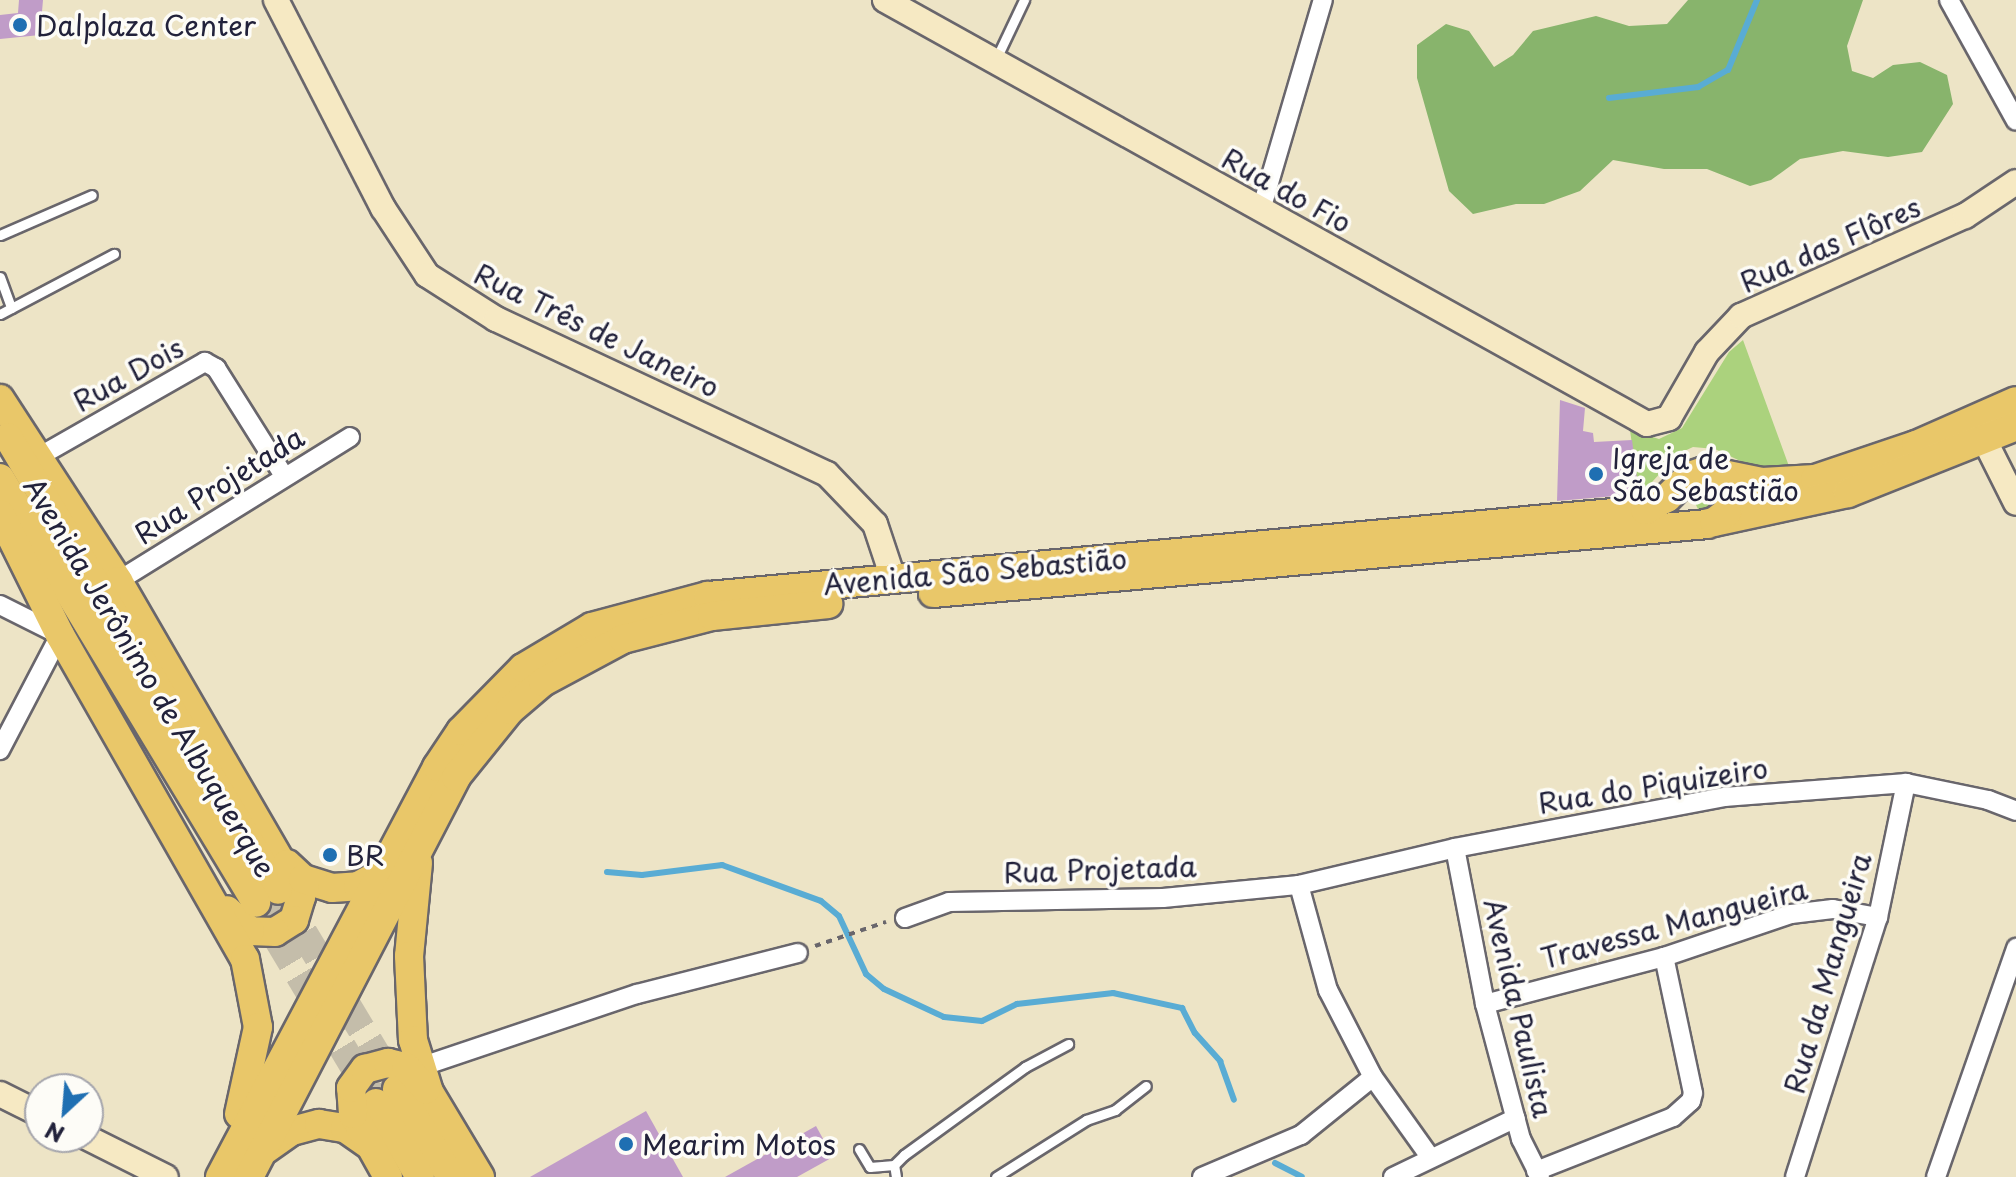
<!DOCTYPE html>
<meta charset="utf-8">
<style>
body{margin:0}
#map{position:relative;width:2016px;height:1177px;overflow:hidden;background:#ede4c6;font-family:"Playpen Sans",sans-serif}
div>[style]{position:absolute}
.green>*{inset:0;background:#abd27d}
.forest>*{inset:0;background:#88b46c}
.stream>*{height:6px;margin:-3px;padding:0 3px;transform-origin:3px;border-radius:3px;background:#59acd4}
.building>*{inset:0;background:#c09cc8}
.primary-tunnel>*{height:28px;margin-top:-14px;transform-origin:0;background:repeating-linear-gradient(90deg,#c4bdaa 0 28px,transparent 0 42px)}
.path>*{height:4px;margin-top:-2px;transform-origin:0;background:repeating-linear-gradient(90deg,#69666c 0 6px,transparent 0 12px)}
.roads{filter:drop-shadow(2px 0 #69666c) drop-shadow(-2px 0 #69666c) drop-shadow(0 2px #69666c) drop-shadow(0 -2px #69666c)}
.lane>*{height:9px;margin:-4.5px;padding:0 4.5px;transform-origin:4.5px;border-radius:4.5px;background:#fff}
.street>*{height:18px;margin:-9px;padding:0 9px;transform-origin:9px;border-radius:9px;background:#fff}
.secondary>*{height:24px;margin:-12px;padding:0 12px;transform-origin:12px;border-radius:12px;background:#f6e9c3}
.primary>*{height:28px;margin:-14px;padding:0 14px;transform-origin:14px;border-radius:14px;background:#e9c769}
.dots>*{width:22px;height:22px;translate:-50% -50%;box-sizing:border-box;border:4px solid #fdfcf7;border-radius:50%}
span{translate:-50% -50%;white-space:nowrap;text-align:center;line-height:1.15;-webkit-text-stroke:7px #fdfcf7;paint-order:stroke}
.poi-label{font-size:28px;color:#22223b}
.left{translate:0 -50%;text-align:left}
.street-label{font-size:28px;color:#22223b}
.north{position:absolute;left:24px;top:1073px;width:80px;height:80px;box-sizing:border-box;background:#fdfcf7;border:2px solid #a5a5ac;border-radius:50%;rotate:206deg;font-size:22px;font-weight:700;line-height:32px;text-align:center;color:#22223b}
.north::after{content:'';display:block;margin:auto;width:28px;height:36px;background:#1f6fb2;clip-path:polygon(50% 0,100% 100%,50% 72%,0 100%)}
</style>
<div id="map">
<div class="green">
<i style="clip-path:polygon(1743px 340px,1790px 469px,1755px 468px,1715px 449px,1693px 447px,1678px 454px,1639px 496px,1630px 430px,1659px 439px,1682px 428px,1729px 352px)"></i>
<i style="clip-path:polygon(1710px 479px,1719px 500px,1708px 509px,1698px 509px,1689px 491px)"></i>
</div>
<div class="forest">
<i style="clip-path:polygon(1688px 0,1863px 0,1847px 46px,1852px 71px,1873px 78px,1893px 65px,1920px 62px,1947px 75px,1953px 104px,1922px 152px,1888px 157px,1843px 151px,1800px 159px,1771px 180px,1750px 186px,1707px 169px,1664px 169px,1613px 160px,1580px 191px,1544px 204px,1516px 204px,1473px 214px,1449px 191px,1417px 78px,1417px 45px,1446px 24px,1469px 31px,1494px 67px,1513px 55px,1533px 31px,1596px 16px,1629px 26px,1667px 24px)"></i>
</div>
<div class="stream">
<i style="left:1609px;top:98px;width:90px;rotate:-7deg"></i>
<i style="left:1698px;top:87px;width:34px;rotate:-30deg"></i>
<i style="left:1728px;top:70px;width:76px;rotate:-67.5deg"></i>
<i style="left:607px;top:872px;width:35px;rotate:5deg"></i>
<i style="left:642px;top:875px;width:81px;rotate:-7.1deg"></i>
<i style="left:722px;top:865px;width:105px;rotate:20deg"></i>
<i style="left:821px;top:901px;width:23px;rotate:40deg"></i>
<i style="left:839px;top:916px;width:64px;rotate:65deg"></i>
<i style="left:866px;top:974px;width:23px;rotate:40deg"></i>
<i style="left:884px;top:989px;width:66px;rotate:25deg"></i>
<i style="left:944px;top:1017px;width:38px;rotate:6deg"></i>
<i style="left:982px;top:1021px;width:39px;rotate:-26deg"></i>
<i style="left:1017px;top:1004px;width:97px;rotate:-6.5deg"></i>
<i style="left:1113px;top:993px;width:71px;rotate:12.3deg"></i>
<i style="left:1182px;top:1008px;width:28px;rotate:63deg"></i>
<i style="left:1195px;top:1033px;width:38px;rotate:48deg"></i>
<i style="left:1220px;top:1061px;width:41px;rotate:70.3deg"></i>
<i style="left:1275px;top:1163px;width:30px;rotate:27deg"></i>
</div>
<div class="building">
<i style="clip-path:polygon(19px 0,43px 0,40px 35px,0 39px,0 15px,18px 13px)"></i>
<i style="clip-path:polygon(1560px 400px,1585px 408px,1583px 431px,1593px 433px,1594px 442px,1632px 440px,1639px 494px,1557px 501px)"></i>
<i style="clip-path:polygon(646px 1111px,683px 1177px,530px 1177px)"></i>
<i style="clip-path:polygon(816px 1126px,833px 1157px,797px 1177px,725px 1177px)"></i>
</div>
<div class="primary-tunnel">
<i style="left:282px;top:897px;width:219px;rotate:59deg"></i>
<i style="left:256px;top:903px;width:224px;rotate:59.1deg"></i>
</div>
<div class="path">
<i style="left:815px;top:946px;width:75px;rotate:-18.7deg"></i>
</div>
<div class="roads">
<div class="lane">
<i style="left:995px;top:61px;width:68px;rotate:-64.6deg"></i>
<i style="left:0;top:235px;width:100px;rotate:-23.5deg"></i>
<i style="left:0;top:277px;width:33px;rotate:70deg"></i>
<i style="left:0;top:314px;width:129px;rotate:-27.8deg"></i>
<i style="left:859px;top:1149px;width:21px;rotate:59deg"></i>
<i style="left:870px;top:1167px;width:24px;rotate:-5deg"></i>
<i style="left:896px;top:1177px;width:12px;rotate:-99deg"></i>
<i style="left:894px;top:1165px;width:14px;rotate:-45deg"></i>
<i style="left:904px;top:1155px;width:150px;rotate:-36deg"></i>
<i style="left:1025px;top:1067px;width:49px;rotate:-28.1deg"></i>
<i style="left:996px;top:1177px;width:107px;rotate:-32.3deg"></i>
<i style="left:1086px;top:1120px;width:31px;rotate:-19deg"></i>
<i style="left:1115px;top:1110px;width:39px;rotate:-38deg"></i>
</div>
<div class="street">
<i style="left:1949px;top:0;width:138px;rotate:61deg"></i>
<i style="left:1261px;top:210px;width:219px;rotate:-73.6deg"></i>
<i style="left:40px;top:456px;width:190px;rotate:-29.7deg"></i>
<i style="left:205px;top:362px;width:13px;rotate:29deg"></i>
<i style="left:216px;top:368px;width:128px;rotate:57.8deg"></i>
<i style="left:118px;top:581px;width:273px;rotate:-31.8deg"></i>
<i style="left:0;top:605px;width:67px;rotate:26.6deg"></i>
<i style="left:60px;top:635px;width:130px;rotate:117.6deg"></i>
<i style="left:1455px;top:848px;width:159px;rotate:79.1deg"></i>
<i style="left:1485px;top:1004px;width:140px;rotate:75.1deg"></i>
<i style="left:1521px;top:1139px;width:42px;rotate:63.4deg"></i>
<i style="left:1299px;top:885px;width:109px;rotate:74.6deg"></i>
<i style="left:1328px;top:990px;width:98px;rotate:62.7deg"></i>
<i style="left:1373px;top:1077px;width:98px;rotate:54.5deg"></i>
<i style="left:905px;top:918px;width:47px;rotate:-20deg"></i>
<i style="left:949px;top:902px;width:214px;rotate:-1.1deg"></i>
<i style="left:1163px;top:898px;width:137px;rotate:-5.5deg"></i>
<i style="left:1299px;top:885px;width:160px;rotate:-13.3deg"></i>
<i style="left:1455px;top:848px;width:274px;rotate:-10.7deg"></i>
<i style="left:1724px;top:797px;width:183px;rotate:-4.4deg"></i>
<i style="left:1906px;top:783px;width:84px;rotate:11.7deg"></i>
<i style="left:1988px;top:800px;width:30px;rotate:21deg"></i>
<i style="left:1485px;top:1004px;width:185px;rotate:-14.7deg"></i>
<i style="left:1664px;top:957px;width:134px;rotate:-18.7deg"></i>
<i style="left:1791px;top:914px;width:42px;rotate:-6.8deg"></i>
<i style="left:1833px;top:909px;width:46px;rotate:10.1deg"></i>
<i style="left:420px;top:1067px;width:229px;rotate:-18.6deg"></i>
<i style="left:637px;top:994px;width:166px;rotate:-14.3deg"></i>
<i style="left:1536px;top:1171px;width:147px;rotate:-21.5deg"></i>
<i style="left:1673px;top:1117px;width:24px;rotate:-42deg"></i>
<i style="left:1691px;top:1101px;width:8px;rotate:-76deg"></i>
<i style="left:1693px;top:1093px;width:139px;rotate:-102deg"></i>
<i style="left:1202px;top:1177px;width:108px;rotate:-23deg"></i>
<i style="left:1301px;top:1135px;width:92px;rotate:-38.9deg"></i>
<i style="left:1393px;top:1177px;width:136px;rotate:-25.6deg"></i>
<i style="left:1795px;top:1177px;width:273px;rotate:-72.3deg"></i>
<i style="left:1878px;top:917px;width:137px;rotate:-78.2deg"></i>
<i style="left:1936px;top:1177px;width:243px;rotate:-70.7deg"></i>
</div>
<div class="secondary">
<i style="left:276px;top:0;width:234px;rotate:62.8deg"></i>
<i style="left:383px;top:208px;width:80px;rotate:56.7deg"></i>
<i style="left:427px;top:275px;width:82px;rotate:32.5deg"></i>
<i style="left:496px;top:319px;width:365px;rotate:25.1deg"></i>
<i style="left:827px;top:474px;width:69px;rotate:46.2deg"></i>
<i style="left:875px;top:524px;width:57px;rotate:71.6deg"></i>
<i style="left:885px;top:0;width:872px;rotate:29.09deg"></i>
<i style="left:1647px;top:424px;width:23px;rotate:-15deg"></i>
<i style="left:1669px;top:418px;width:76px;rotate:-60.1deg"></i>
<i style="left:1707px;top:352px;width:50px;rotate:-46.6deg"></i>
<i style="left:1741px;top:316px;width:245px;rotate:-24.1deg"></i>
<i style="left:1965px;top:216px;width:61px;rotate:-33.7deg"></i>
<i style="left:1985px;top:441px;width:69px;rotate:63.4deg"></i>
<i style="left:0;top:1094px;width:45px;rotate:26.6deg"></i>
<i style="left:86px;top:1137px;width:89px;rotate:26.6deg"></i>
</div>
<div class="primary">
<i style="left:0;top:399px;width:217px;rotate:57deg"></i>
<i style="left:118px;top:581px;width:365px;rotate:59.9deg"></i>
<i style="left:301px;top:897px;width:24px;rotate:107deg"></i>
<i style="left:294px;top:920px;width:22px;rotate:148deg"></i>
<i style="left:275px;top:932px;width:25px;rotate:-178deg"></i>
<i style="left:250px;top:931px;width:31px;rotate:-138deg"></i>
<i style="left:8px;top:437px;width:527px;rotate:59.2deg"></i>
<i style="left:1713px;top:472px;width:50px;rotate:11.5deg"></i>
<i style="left:1762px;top:482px;width:53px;rotate:-3.2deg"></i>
<i style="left:1815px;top:479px;width:107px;rotate:-18.6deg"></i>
<i style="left:1916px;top:445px;width:109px;rotate:-23.7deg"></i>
<i style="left:0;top:478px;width:496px;rotate:58.9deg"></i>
<i style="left:0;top:514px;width:135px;rotate:63.6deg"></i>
<i style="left:60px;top:635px;width:373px;rotate:60.3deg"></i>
<i style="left:245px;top:959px;width:69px;rotate:79.2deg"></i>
<i style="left:258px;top:1027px;width:89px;rotate:102.3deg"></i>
<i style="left:1709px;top:523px;width:142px;rotate:-12.2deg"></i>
<i style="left:1848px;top:493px;width:181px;rotate:-21.7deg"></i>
<i style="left:933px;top:593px;width:777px;rotate:-5.09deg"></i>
<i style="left:418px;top:863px;width:93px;rotate:95.5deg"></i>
<i style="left:409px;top:956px;width:84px;rotate:87.3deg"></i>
<i style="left:413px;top:1040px;width:54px;rotate:72.9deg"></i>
<i style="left:429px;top:1092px;width:99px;rotate:59deg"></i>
<i style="left:287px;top:864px;width:22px;rotate:43deg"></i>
<i style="left:303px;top:879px;width:30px;rotate:17deg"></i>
<i style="left:332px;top:888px;width:26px;rotate:-4deg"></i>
<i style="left:358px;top:886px;width:26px;rotate:-29deg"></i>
<i style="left:397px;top:1089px;width:103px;rotate:58.5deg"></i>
<i style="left:376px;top:1103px;width:86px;rotate:59.3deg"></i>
<i style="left:266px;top:1149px;width:32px;rotate:-35deg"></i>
<i style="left:292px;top:1131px;width:28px;rotate:-15deg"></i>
<i style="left:319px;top:1124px;width:26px;rotate:9deg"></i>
<i style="left:345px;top:1128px;width:28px;rotate:35deg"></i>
<i style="left:220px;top:1177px;width:464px;rotate:-62.1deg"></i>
<i style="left:437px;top:767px;width:43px;rotate:-56.3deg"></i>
<i style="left:461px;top:731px;width:88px;rotate:-45.5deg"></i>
<i style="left:523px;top:668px;width:80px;rotate:-30.7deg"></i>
<i style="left:592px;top:627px;width:120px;rotate:-15deg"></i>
<i style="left:708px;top:596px;width:941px;rotate:-5.24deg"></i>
<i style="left:1645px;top:510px;width:25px;rotate:-29deg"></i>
<i style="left:1667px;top:498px;width:31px;rotate:-45deg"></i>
<i style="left:1689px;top:476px;width:16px;rotate:-18deg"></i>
<i style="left:1704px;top:471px;width:24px;rotate:24deg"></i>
<i style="left:1726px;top:481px;width:17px;rotate:69deg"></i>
<i style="left:1732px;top:497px;width:16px;rotate:108deg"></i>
<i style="left:1727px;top:512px;width:16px;rotate:142deg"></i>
<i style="left:249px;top:1177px;width:450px;rotate:-62.6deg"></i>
<i style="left:456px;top:777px;width:86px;rotate:-51.1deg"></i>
<i style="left:510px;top:710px;width:43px;rotate:-40.3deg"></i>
<i style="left:543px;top:682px;width:91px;rotate:-28.3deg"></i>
<i style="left:623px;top:639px;width:92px;rotate:-14.5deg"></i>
<i style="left:712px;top:616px;width:117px;rotate:-5.9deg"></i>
<i style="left:388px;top:1177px;width:72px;rotate:-119.1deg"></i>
<i style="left:353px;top:1114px;width:26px;rotate:-94deg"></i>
<i style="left:351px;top:1088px;width:24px;rotate:-54deg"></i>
<i style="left:365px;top:1069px;width:24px;rotate:-15deg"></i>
<i style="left:388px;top:1063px;width:18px;rotate:13deg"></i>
<i style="left:406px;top:1067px;width:30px;rotate:48deg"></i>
</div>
</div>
<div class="dots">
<i style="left:20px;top:25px;background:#1f6fb2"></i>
<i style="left:1596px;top:474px;background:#1f6fb2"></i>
<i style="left:330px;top:855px;background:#1f6fb2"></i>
<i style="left:626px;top:1144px;background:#1f6fb2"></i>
</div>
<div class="poi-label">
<span class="left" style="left:36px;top:25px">Dalplaza Center</span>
<span class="left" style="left:1612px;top:474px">Igreja de<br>São Sebastião</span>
<span class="left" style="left:346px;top:855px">BR</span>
<span class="left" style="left:642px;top:1144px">Mearim Motos</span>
</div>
<div class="street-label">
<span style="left:1287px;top:190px;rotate:29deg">Rua do Fio</span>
<span style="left:1830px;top:244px;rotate:-24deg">Rua das Flôres</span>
<span style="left:597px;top:330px;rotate:26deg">Rua Três de Janeiro</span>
<span style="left:128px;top:374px;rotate:-29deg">Rua Dois</span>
<span style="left:219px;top:485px;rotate:-32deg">Rua Projetada</span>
<span style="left:975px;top:571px;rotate:-5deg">Avenida São Sebastião</span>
<span style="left:150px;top:677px;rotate:59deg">Avenida Jerônimo de Albuquerque</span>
<span style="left:1653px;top:785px;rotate:-9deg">Rua do Piquizeiro</span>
<span style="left:1100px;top:869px;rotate:-2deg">Rua Projetada</span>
<span style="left:1674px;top:923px;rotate:-15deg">Travessa Mangueira</span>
<span style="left:1827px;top:973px;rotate:-74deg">Rua da Mangueira</span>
<span style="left:1519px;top:1008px;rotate:77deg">Avenida Paulista</span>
</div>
<div class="north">N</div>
</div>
